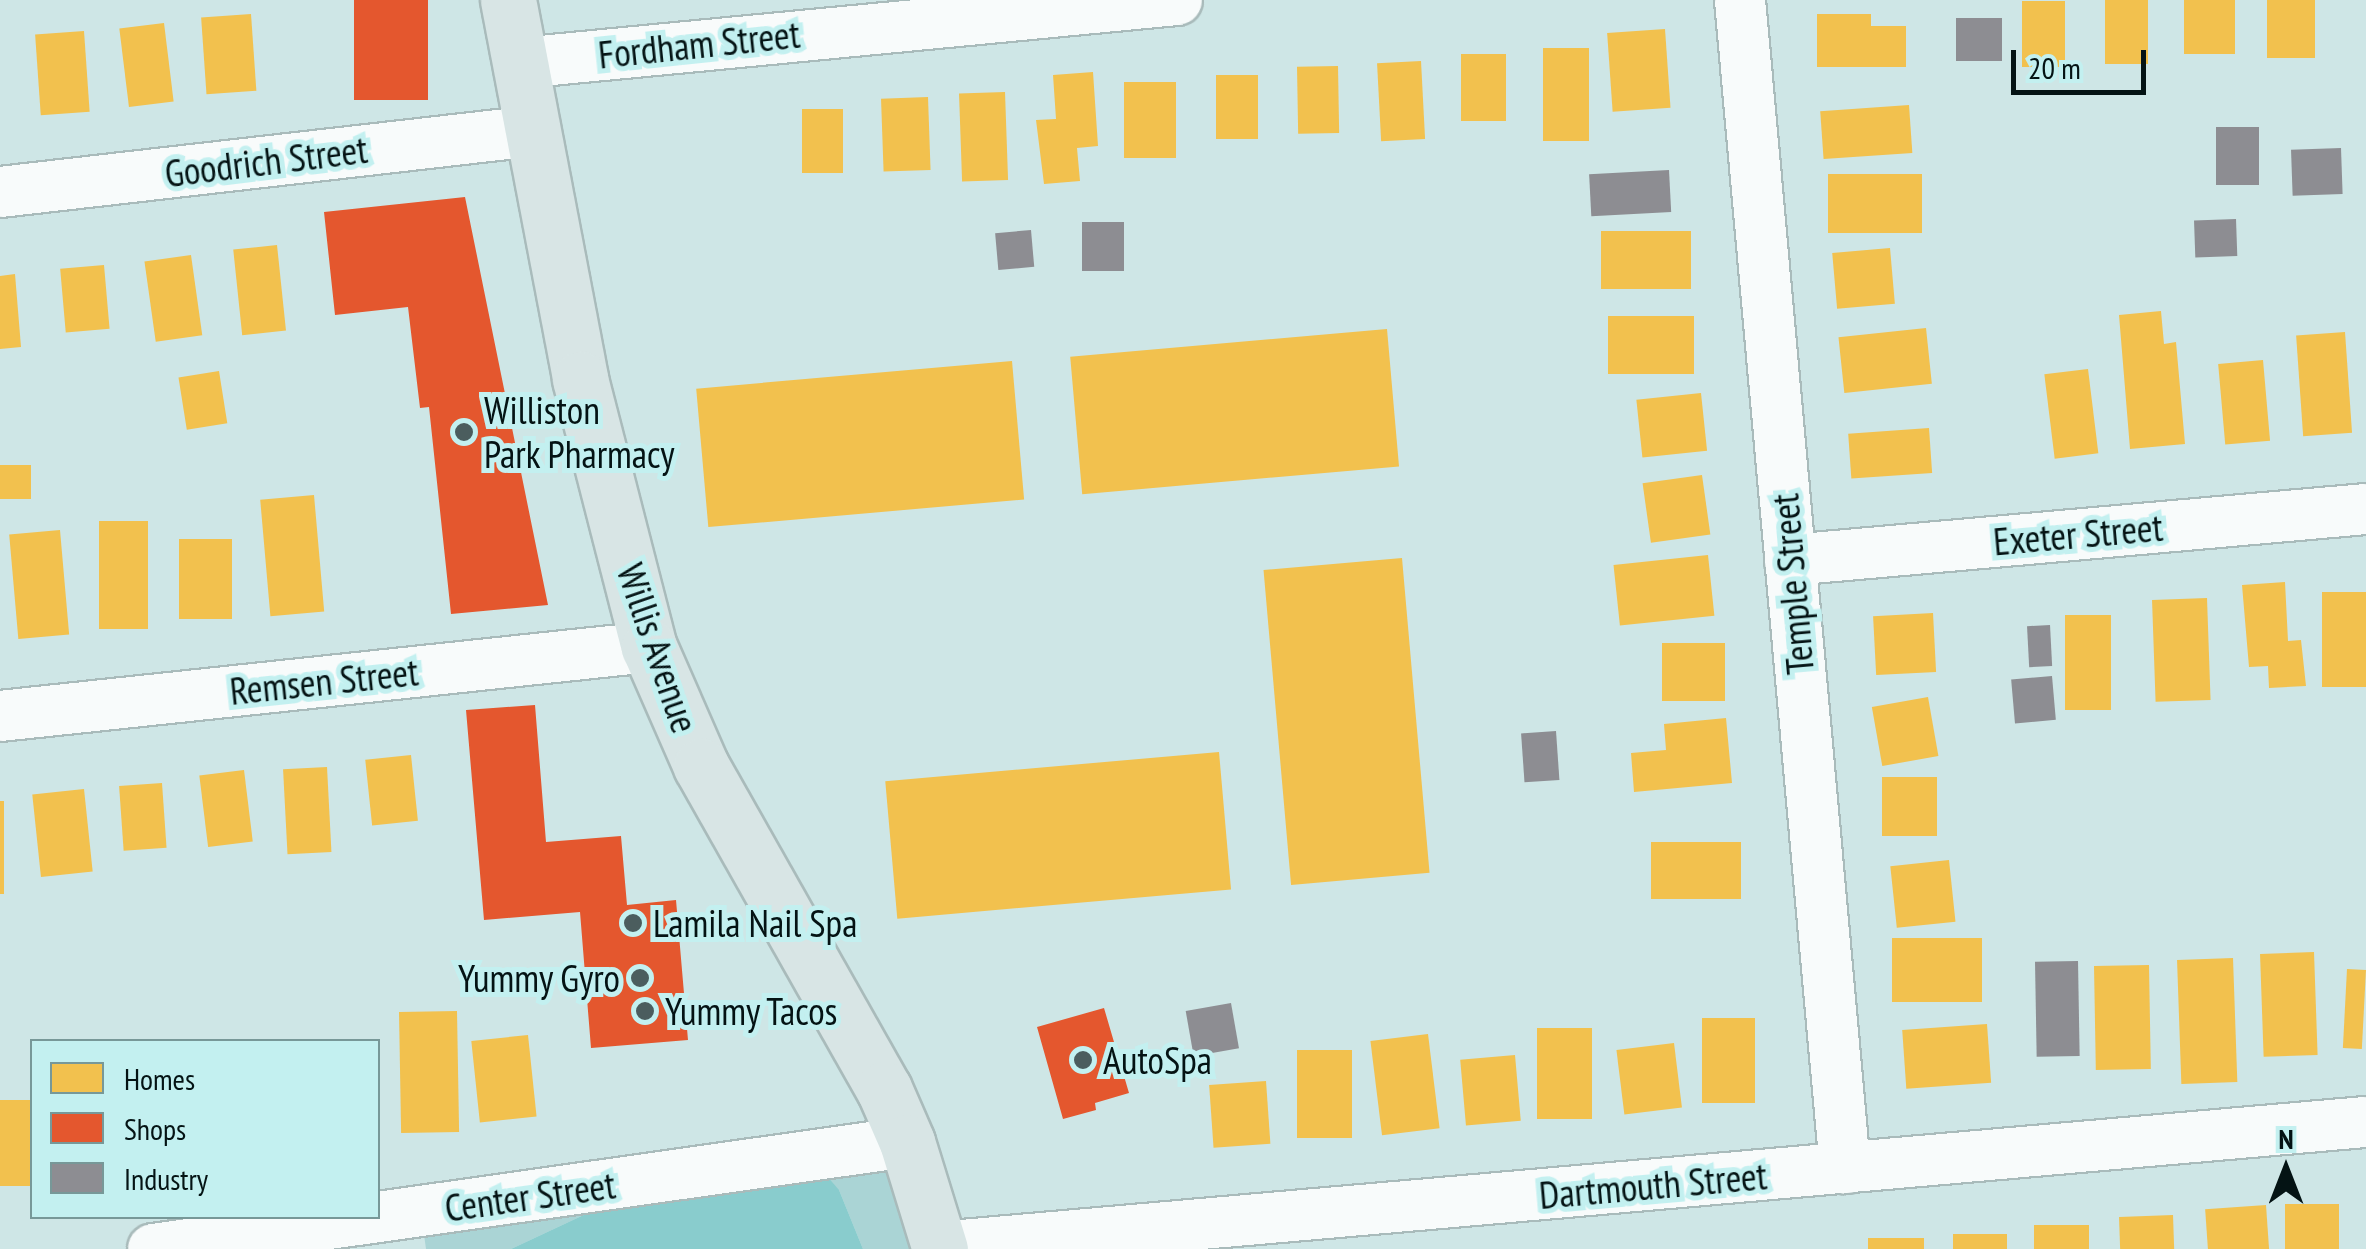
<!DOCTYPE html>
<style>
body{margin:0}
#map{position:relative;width:2366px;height:1249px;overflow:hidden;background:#cee6e6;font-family:"PT Sans Narrow",sans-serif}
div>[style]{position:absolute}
.green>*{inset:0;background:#aad4d5}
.forest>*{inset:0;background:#89cccd}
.homes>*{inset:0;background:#f2c14e;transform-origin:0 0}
.shops>*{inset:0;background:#e4572e;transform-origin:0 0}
.industry>*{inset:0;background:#8d8d92;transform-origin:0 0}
.roads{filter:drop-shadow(2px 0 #a9bbbb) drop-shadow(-2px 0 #a9bbbb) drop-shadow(0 2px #a9bbbb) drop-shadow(0 -2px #a9bbbb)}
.minor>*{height:50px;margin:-25px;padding:0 25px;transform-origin:25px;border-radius:25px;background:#f8fbfb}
.major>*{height:55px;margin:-27.5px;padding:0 27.5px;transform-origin:27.5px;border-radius:27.5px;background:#d8e5e5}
.dots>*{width:28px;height:28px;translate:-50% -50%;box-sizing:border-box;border:5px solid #c3f0f0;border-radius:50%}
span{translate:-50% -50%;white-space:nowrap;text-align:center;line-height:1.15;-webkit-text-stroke:10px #c3f0f0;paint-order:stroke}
.street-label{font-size:38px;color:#041314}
.poi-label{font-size:38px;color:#041314}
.left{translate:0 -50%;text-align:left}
.right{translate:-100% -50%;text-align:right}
.legend{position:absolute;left:30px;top:1039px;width:350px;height:180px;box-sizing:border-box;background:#c3f0f0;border:2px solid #779898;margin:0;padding:12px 18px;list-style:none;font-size:30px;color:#041314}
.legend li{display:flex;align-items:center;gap:20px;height:50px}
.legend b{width:50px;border:2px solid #779898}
.north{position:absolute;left:2236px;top:1119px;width:100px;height:100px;-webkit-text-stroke:8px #c3f0f0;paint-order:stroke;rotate:0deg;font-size:28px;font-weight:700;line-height:40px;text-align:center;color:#041314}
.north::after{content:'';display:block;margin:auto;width:35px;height:45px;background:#041314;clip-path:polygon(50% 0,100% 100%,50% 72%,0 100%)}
.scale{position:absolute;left:2011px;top:50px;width:135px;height:45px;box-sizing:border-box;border:5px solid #041314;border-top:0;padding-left:12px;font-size:30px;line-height:35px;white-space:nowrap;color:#041314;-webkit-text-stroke:8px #c3f0f0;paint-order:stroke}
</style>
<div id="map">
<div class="green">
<i style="clip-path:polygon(907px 1142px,940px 1249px,863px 1249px,839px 1190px,605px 1205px,511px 1249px,426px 1249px,421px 1213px)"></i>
</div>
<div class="forest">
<i style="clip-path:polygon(826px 1175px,839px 1190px,863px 1249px,511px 1249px,605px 1205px)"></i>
</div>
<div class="homes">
<i style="left:2105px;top:0;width:43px;height:64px"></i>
<i style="left:2184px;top:0;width:51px;height:54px"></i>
<i style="left:2267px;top:0;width:48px;height:58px"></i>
<i style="left:2022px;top:1px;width:43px;height:66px"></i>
<i style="left:251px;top:14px;width:77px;height:50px;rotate:86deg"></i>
<i style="clip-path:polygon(1817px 14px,1871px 14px,1871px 26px,1906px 26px,1906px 67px,1817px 67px)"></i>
<i style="left:164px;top:23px;width:79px;height:45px;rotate:83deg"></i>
<i style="left:1665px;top:29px;width:79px;height:58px;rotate:86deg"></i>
<i style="left:84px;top:31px;width:81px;height:49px;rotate:86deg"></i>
<i style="left:1543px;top:48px;width:46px;height:93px"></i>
<i style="left:1461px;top:54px;width:45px;height:67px"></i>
<i style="left:1421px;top:61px;width:78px;height:44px;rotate:87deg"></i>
<i style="left:1338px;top:66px;width:67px;height:41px;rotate:89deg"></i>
<i style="clip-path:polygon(1093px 72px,1098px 146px,1077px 148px,1080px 181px,1044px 184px,1036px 120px,1056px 119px,1053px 75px)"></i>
<i style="left:1216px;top:75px;width:42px;height:64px"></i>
<i style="left:1124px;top:82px;width:52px;height:76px"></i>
<i style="left:1005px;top:92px;width:88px;height:46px;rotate:88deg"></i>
<i style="left:928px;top:97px;width:73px;height:47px;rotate:88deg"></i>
<i style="left:1909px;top:105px;width:48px;height:89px;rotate:86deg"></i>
<i style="left:802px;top:109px;width:41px;height:64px"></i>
<i style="left:1828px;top:174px;width:94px;height:59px"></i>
<i style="left:1601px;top:231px;width:90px;height:58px"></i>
<i style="left:277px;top:245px;width:86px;height:44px;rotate:84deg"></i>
<i style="left:1890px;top:248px;width:56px;height:58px;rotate:85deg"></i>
<i style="left:191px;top:255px;width:81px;height:47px;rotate:82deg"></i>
<i style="left:104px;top:265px;width:64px;height:44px;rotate:85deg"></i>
<i style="clip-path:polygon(15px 274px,21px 347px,0 349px,0 276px)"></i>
<i style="clip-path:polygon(2161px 311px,2164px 344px,2176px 342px,2185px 444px,2130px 449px,2119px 315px)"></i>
<i style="left:1608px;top:316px;width:86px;height:58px"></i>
<i style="left:1926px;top:328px;width:56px;height:88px;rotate:84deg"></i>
<i style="left:1387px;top:329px;width:138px;height:318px;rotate:85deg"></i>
<i style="left:2345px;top:332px;width:101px;height:49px;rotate:86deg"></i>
<i style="left:2263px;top:360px;width:81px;height:45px;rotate:85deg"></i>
<i style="left:1012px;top:361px;width:139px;height:317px;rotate:85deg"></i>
<i style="left:2088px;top:369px;width:85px;height:44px;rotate:83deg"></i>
<i style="left:219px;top:371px;width:53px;height:41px;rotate:81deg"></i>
<i style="left:1701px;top:393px;width:58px;height:65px;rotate:84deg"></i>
<i style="left:1929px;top:428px;width:45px;height:81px;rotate:86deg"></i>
<i style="left:0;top:465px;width:31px;height:34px"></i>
<i style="left:1702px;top:475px;width:60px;height:60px;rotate:82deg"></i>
<i style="left:314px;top:495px;width:117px;height:54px;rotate:85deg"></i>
<i style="left:99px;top:521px;width:49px;height:108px"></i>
<i style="left:60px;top:530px;width:105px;height:51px;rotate:85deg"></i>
<i style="left:179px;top:539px;width:53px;height:80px"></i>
<i style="left:1708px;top:555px;width:61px;height:95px;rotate:84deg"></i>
<i style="left:1402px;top:558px;width:316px;height:139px;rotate:85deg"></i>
<i style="clip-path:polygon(2285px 582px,2288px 641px,2301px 640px,2306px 686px,2269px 688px,2268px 666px,2249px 667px,2242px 585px)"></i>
<i style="left:2322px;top:592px;width:44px;height:95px"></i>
<i style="left:2207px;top:598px;width:102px;height:55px;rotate:88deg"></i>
<i style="left:1933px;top:613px;width:59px;height:60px;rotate:87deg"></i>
<i style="left:2065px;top:615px;width:46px;height:95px"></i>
<i style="left:1662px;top:643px;width:63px;height:58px"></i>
<i style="left:1928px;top:697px;width:60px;height:57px;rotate:80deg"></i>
<i style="clip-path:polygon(1726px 718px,1732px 783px,1634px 792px,1631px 753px,1666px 750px,1664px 724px)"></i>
<i style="left:1219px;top:752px;width:138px;height:335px;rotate:85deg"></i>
<i style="left:411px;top:755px;width:66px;height:46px;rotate:84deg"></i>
<i style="left:327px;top:767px;width:85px;height:44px;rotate:87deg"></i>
<i style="left:244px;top:770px;width:72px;height:45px;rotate:83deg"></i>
<i style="left:1882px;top:777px;width:55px;height:59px"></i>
<i style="left:162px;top:783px;width:65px;height:43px;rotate:86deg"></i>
<i style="left:84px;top:789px;width:83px;height:52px;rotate:84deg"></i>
<i style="left:0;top:801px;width:4px;height:93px"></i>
<i style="left:1651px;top:842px;width:90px;height:57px"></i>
<i style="left:1949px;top:860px;width:62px;height:59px;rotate:84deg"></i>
<i style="left:1892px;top:938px;width:90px;height:64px"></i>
<i style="left:2314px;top:952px;width:103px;height:54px;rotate:88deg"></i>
<i style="left:2233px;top:958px;width:124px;height:56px;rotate:88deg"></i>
<i style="left:2149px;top:965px;width:104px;height:55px;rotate:89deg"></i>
<i style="left:2347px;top:969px;width:19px;height:79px;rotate:3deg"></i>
<i style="left:457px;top:1011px;width:121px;height:58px;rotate:89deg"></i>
<i style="left:1702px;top:1018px;width:53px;height:85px"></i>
<i style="left:1987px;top:1024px;width:59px;height:85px;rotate:86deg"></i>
<i style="left:1537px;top:1028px;width:55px;height:91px"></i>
<i style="left:1428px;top:1034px;width:95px;height:58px;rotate:83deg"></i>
<i style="left:528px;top:1035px;width:82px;height:57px;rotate:84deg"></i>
<i style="left:1674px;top:1043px;width:65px;height:58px;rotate:83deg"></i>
<i style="left:1297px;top:1050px;width:55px;height:88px"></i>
<i style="left:1515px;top:1055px;width:66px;height:55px;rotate:85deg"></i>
<i style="left:1266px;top:1081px;width:63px;height:57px;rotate:86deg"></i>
<i style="left:32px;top:1100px;width:86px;height:32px;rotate:90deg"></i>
<i style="left:2285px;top:1204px;width:54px;height:45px"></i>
<i style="left:2266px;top:1205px;width:44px;height:61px;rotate:86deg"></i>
<i style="left:2173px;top:1215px;width:34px;height:54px;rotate:88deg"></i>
<i style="left:2034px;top:1225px;width:55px;height:24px"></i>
<i style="left:1953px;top:1234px;width:54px;height:15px"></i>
<i style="left:1868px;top:1238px;width:56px;height:11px"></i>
</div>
<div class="shops">
<i style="left:354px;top:0;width:74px;height:100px"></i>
<i style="clip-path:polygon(465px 197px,548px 605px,451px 614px,429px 407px,420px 408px,408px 307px,335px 315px,324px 212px)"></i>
<i style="clip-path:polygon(535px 705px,546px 842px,621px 836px,627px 905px,676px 900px,688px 1040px,591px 1048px,580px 912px,484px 920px,466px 710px)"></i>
<i style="clip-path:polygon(1104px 1008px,1129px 1093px,1095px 1103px,1096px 1110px,1063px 1119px,1037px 1027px)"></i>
</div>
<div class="industry">
<i style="left:1956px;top:18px;width:46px;height:43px"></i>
<i style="left:2216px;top:127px;width:43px;height:58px"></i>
<i style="left:2341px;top:148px;width:46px;height:50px;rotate:88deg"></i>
<i style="left:1669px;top:170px;width:42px;height:80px;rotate:87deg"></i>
<i style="left:2236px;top:219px;width:37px;height:42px;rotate:88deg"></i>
<i style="left:1082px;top:222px;width:42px;height:49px"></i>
<i style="left:1031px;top:230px;width:37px;height:36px;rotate:85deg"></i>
<i style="left:2050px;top:625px;width:41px;height:23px;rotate:87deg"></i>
<i style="left:2052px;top:676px;width:44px;height:41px;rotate:85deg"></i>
<i style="left:1556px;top:731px;width:49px;height:35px;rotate:86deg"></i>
<i style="left:2078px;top:961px;width:95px;height:43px;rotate:89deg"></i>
<i style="left:1231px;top:1003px;width:46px;height:46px;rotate:80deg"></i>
</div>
<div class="roads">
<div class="minor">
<i style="left:1740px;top:0;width:1173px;rotate:84.86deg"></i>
<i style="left:520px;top:63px;width:660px;rotate:-5.48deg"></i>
<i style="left:0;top:192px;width:536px;rotate:-6.53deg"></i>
<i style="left:1790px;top:560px;width:578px;rotate:-5.06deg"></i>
<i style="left:0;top:716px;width:653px;rotate:-6.07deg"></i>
<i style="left:939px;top:1247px;width:1432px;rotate:-5.01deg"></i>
<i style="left:153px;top:1249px;width:762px;rotate:-8.08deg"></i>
</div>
<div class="major">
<i style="left:508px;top:0;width:386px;rotate:79.2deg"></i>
<i style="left:580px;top:379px;width:277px;rotate:75.6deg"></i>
<i style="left:649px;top:647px;width:130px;rotate:66.4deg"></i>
<i style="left:701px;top:766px;width:371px;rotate:60.5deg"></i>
<i style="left:884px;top:1089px;width:58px;rotate:66.5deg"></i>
<i style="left:907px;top:1142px;width:112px;rotate:72.9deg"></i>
</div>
</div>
<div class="dots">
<i style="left:464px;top:432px;background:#4b5d5e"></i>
<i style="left:633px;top:923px;background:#4b5d5e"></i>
<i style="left:640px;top:978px;background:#4b5d5e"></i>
<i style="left:645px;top:1011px;background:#4b5d5e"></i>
<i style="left:1083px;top:1060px;background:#4b5d5e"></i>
</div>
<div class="street-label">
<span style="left:699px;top:44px;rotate:-6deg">Fordham Street</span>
<span style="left:266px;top:161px;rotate:-7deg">Goodrich Street</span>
<span style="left:2078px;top:534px;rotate:-5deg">Exeter Street</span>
<span style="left:1792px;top:584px;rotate:-95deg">Temple Street</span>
<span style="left:658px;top:648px;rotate:71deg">Willis Avenue</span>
<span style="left:324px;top:681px;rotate:-6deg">Remsen Street</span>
<span style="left:1653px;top:1185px;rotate:-5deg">Dartmouth Street</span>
<span style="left:530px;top:1196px;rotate:-8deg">Center Street</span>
</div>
<div class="poi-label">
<span class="left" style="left:484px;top:432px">Williston<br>Park Pharmacy</span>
<span class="left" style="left:653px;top:923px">Lamila Nail Spa</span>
<span class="right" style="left:620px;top:978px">Yummy Gyro</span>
<span class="left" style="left:665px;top:1011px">Yummy Tacos</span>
<span class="left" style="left:1103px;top:1060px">AutoSpa</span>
</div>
<ul class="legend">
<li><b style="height:28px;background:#f2c14e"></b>Homes</li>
<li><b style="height:28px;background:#e4572e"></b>Shops</li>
<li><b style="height:28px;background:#8d8d92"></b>Industry</li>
</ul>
<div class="north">N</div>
<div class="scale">20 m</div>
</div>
